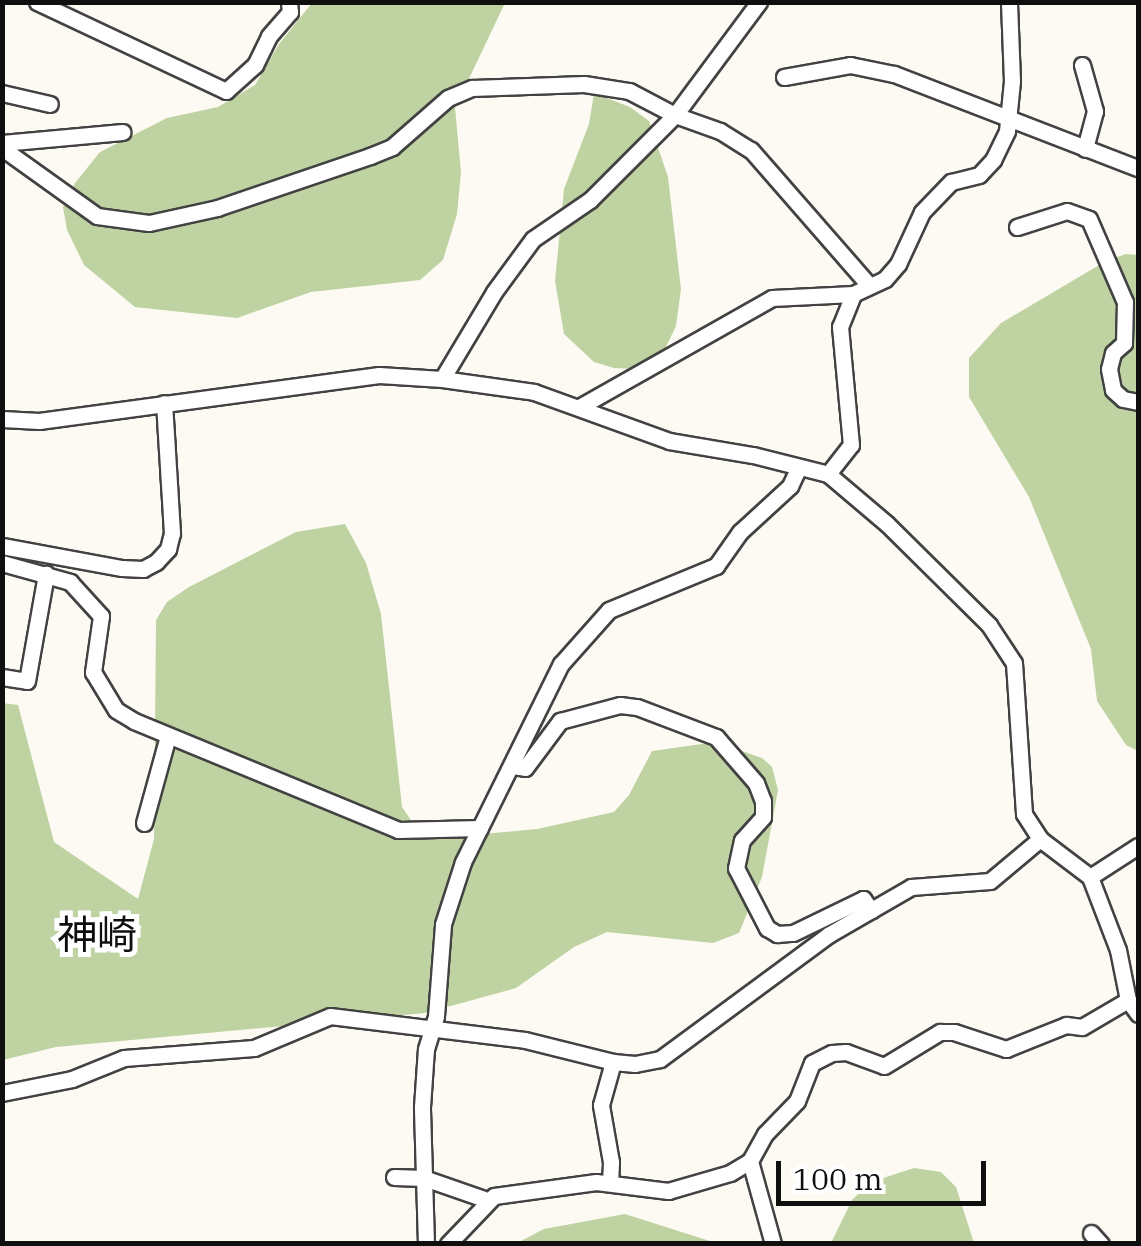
<!DOCTYPE html>
<meta charset="utf-8">
<style>
body{margin:0}
#map{position:relative;width:1141px;height:1246px;overflow:hidden;background:#fdfaf3;font-family:"IBM Plex Serif","Noto Sans JP",serif}
div>[style]{position:absolute}
.forest>*{inset:0;background:#bed3a1}
.roads{filter:drop-shadow(2px 0 #424242) drop-shadow(-2px 0 #424242) drop-shadow(0 2px #424242) drop-shadow(0 -2px #424242)}
.minor>*{height:15px;margin:-7.5px;padding:0 7.5px;transform-origin:7.5px;border-radius:7.5px;background:#fff}
span{translate:-50% -50%;white-space:nowrap;text-align:center;line-height:1.15;-webkit-text-stroke:10px #fff;paint-order:stroke}
.quarter-label{font-size:40px;color:#0f0f0f}
.frame{position:absolute;inset:0;border:5px solid #0f0f0f;pointer-events:none}
.scale{position:absolute;left:776px;top:1161px;width:210px;height:45px;box-sizing:border-box;border:5px solid #0f0f0f;border-top:0;padding-left:12px;font-size:30px;line-height:35px;white-space:nowrap;color:#0f0f0f;-webkit-text-stroke:8px #fff;paint-order:stroke}
</style>
<div id="map">
<div class="forest">
<i style="clip-path:polygon(312px 3px,505px 3px,455px 108px,461px 172px,457px 214px,443px 260px,420px 280px,311px 292px,237px 318px,135px 307px,84px 265px,67px 230px,63px 207px,75px 183px,100px 152px,167px 118px,218px 107px,255px 85px,279px 44px)"></i>
<i style="clip-path:polygon(594px 93px,630px 107px,649px 121px,668px 177px,681px 289px,676px 326px,663px 353px,638px 369px,614px 368px,594px 362px,564px 334px,555px 281px,564px 189px,589px 124px)"></i>
<i style="clip-path:polygon(1126px 254px,1138px 255px,1138px 751px,1126px 745px,1097px 701px,1091px 649px,1029px 497px,969px 397px,969px 358px,1001px 323px,1106px 261px)"></i>
<i style="clip-path:polygon(345px 524px,366px 563px,381px 614px,402px 807px,417px 829px,441px 838px,537px 829px,614px 812px,629px 795px,652px 751px,716px 742px,762px 758px,772px 767px,778px 790px,762px 877px,739px 933px,713px 943px,607px 932px,574px 947px,516px 988px,425px 1013px,56px 1047px,3px 1060px,2px 703px,18px 705px,54px 842px,138px 899px,154px 839px,156px 620px,167px 602px,189px 587px,296px 532px)"></i>
<i style="clip-path:polygon(914px 1168px,941px 1172px,956px 1187px,974px 1243px,831px 1243px,852px 1200px,871px 1182px)"></i>
<i style="clip-path:polygon(625px 1214px,716px 1243px,517px 1243px,544px 1229px)"></i>
</div>
<div class="roads">
<div class="minor">
<i style="left:37px;top:2px;width:209px;rotate:25.2deg"></i>
<i style="left:226px;top:91px;width:39px;rotate:-42deg"></i>
<i style="left:255px;top:65px;width:32px;rotate:-64deg"></i>
<i style="left:269px;top:36px;width:32px;rotate:-49deg"></i>
<i style="left:290px;top:12px;width:10px;rotate:-96deg"></i>
<i style="left:1082px;top:65px;width:48px;rotate:74.2deg"></i>
<i style="left:1095px;top:111px;width:39px;rotate:105deg"></i>
<i style="left:784px;top:77px;width:67px;rotate:-10.3deg"></i>
<i style="left:850px;top:65px;width:45px;rotate:11.6deg"></i>
<i style="left:894px;top:74px;width:261px;rotate:21.1deg"></i>
<i style="left:2px;top:93px;width:49px;rotate:12.9deg"></i>
<i style="left:2px;top:143px;width:121px;rotate:-5.2deg"></i>
<i style="left:2px;top:148px;width:117px;rotate:35.6deg"></i>
<i style="left:97px;top:216px;width:52px;rotate:7.7deg"></i>
<i style="left:149px;top:223px;width:70px;rotate:-12.4deg"></i>
<i style="left:217px;top:208px;width:162px;rotate:-18.8deg"></i>
<i style="left:370px;top:156px;width:24px;rotate:-22deg"></i>
<i style="left:392px;top:147px;width:74px;rotate:-41.2deg"></i>
<i style="left:448px;top:98px;width:26px;rotate:-23deg"></i>
<i style="left:472px;top:88px;width:112px;rotate:-2deg"></i>
<i style="left:584px;top:84px;width:46px;rotate:8.8deg"></i>
<i style="left:629px;top:91px;width:52px;rotate:27.6deg"></i>
<i style="left:675px;top:115px;width:48px;rotate:19.6deg"></i>
<i style="left:720px;top:131px;width:36px;rotate:32deg"></i>
<i style="left:751px;top:150px;width:178px;rotate:48.9deg"></i>
<i style="left:1017px;top:227px;width:52px;rotate:-17.7deg"></i>
<i style="left:1067px;top:211px;width:23px;rotate:20deg"></i>
<i style="left:1089px;top:219px;width:90px;rotate:66.6deg"></i>
<i style="left:1125px;top:302px;width:41px;rotate:91.4deg"></i>
<i style="left:1124px;top:343px;width:15px;rotate:138deg"></i>
<i style="left:1113px;top:353px;width:16px;rotate:104deg"></i>
<i style="left:1109px;top:369px;width:21px;rotate:79deg"></i>
<i style="left:1113px;top:390px;width:13px;rotate:42deg"></i>
<i style="left:1123px;top:399px;width:15px;rotate:11deg"></i>
<i style="left:442px;top:379px;width:101px;rotate:-59.1deg"></i>
<i style="left:494px;top:292px;width:66px;rotate:-53.7deg"></i>
<i style="left:533px;top:239px;width:69px;rotate:-34.4deg"></i>
<i style="left:590px;top:200px;width:120px;rotate:-45deg"></i>
<i style="left:675px;top:115px;width:141px;rotate:-53.4deg"></i>
<i style="left:581px;top:406px;width:219px;rotate:-29.5deg"></i>
<i style="left:772px;top:298px;width:81px;rotate:-2.8deg"></i>
<i style="left:853px;top:294px;width:35px;rotate:-25deg"></i>
<i style="left:885px;top:279px;width:20px;rotate:-49deg"></i>
<i style="left:898px;top:264px;width:57px;rotate:-65.2deg"></i>
<i style="left:922px;top:212px;width:42px;rotate:-46deg"></i>
<i style="left:951px;top:182px;width:29px;rotate:-14deg"></i>
<i style="left:979px;top:175px;width:21px;rotate:-47deg"></i>
<i style="left:993px;top:160px;width:32px;rotate:-64deg"></i>
<i style="left:1007px;top:131px;width:50px;rotate:-84.3deg"></i>
<i style="left:1012px;top:81px;width:79px;rotate:-92.2deg"></i>
<i style="left:2px;top:419px;width:37px;rotate:3deg"></i>
<i style="left:39px;top:421px;width:343px;rotate:-7.7deg"></i>
<i style="left:379px;top:375px;width:63px;rotate:3.6deg"></i>
<i style="left:442px;top:379px;width:93px;rotate:8deg"></i>
<i style="left:534px;top:392px;width:144px;rotate:19.9deg"></i>
<i style="left:669px;top:441px;width:85px;rotate:9.5deg"></i>
<i style="left:753px;top:455px;width:77px;rotate:14.2deg"></i>
<i style="left:828px;top:474px;width:77px;rotate:40.3deg"></i>
<i style="left:887px;top:524px;width:144px;rotate:44.7deg"></i>
<i style="left:989px;top:625px;width:45px;rotate:56.7deg"></i>
<i style="left:1014px;top:663px;width:151px;rotate:86.2deg"></i>
<i style="left:1024px;top:814px;width:30px;rotate:57deg"></i>
<i style="left:1040px;top:839px;width:63px;rotate:37.2deg"></i>
<i style="left:1090px;top:877px;width:78px;rotate:69deg"></i>
<i style="left:1118px;top:950px;width:51px;rotate:78.7deg"></i>
<i style="left:1128px;top:1000px;width:17px;rotate:54deg"></i>
<i style="left:828px;top:474px;width:37px;rotate:-52deg"></i>
<i style="left:851px;top:445px;width:119px;rotate:-95.3deg"></i>
<i style="left:840px;top:327px;width:35px;rotate:-68deg"></i>
<i style="left:2px;top:546px;width:122px;rotate:10.4deg"></i>
<i style="left:122px;top:568px;width:21px;rotate:3deg"></i>
<i style="left:143px;top:569px;width:15px;rotate:-28deg"></i>
<i style="left:156px;top:562px;width:18px;rotate:-47deg"></i>
<i style="left:168px;top:549px;width:16px;rotate:-76deg"></i>
<i style="left:172px;top:533px;width:130px;rotate:-93.5deg"></i>
<i style="left:2px;top:563px;width:71px;rotate:15.6deg"></i>
<i style="left:70px;top:582px;width:46px;rotate:47.6deg"></i>
<i style="left:101px;top:616px;width:57px;rotate:98.1deg"></i>
<i style="left:93px;top:672px;width:44px;rotate:58.8deg"></i>
<i style="left:116px;top:710px;width:21px;rotate:31deg"></i>
<i style="left:134px;top:721px;width:286px;rotate:22.4deg"></i>
<i style="left:398px;top:830px;width:82px;rotate:-1.4deg"></i>
<i style="left:2px;top:677px;width:25px;rotate:9deg"></i>
<i style="left:27px;top:681px;width:109px;rotate:-79.9deg"></i>
<i style="left:513px;top:766px;width:12px;rotate:9deg"></i>
<i style="left:525px;top:768px;width:59px;rotate:-53.3deg"></i>
<i style="left:560px;top:721px;width:62px;rotate:-14.9deg"></i>
<i style="left:620px;top:705px;width:17px;rotate:7deg"></i>
<i style="left:637px;top:707px;width:85px;rotate:20.8deg"></i>
<i style="left:716px;top:737px;width:61px;rotate:49deg"></i>
<i style="left:756px;top:783px;width:19px;rotate:69deg"></i>
<i style="left:763px;top:801px;width:16px;rotate:90deg"></i>
<i style="left:763px;top:817px;width:31px;rotate:132deg"></i>
<i style="left:742px;top:840px;width:29px;rotate:102deg"></i>
<i style="left:736px;top:868px;width:68px;rotate:62.7deg"></i>
<i style="left:767px;top:928px;width:12px;rotate:31deg"></i>
<i style="left:777px;top:934px;width:16px;rotate:-4deg"></i>
<i style="left:793px;top:933px;width:78px;rotate:-25.9deg"></i>
<i style="left:863px;top:899px;width:14px;rotate:54deg"></i>
<i style="left:144px;top:823px;width:90px;rotate:-74.6deg"></i>
<i style="left:1090px;top:877px;width:57px;rotate:-32.9deg"></i>
<i style="left:2px;top:1093px;width:71px;rotate:-11.3deg"></i>
<i style="left:72px;top:1079px;width:56px;rotate:-22deg"></i>
<i style="left:124px;top:1058px;width:130px;rotate:-4.4deg"></i>
<i style="left:254px;top:1048px;width:82px;rotate:-22.8deg"></i>
<i style="left:330px;top:1016px;width:196px;rotate:7deg"></i>
<i style="left:525px;top:1040px;width:91px;rotate:14deg"></i>
<i style="left:613px;top:1062px;width:22px;rotate:5deg"></i>
<i style="left:635px;top:1064px;width:25px;rotate:-11deg"></i>
<i style="left:660px;top:1059px;width:209px;rotate:-36.4deg"></i>
<i style="left:828px;top:935px;width:96px;rotate:-30deg"></i>
<i style="left:911px;top:887px;width:79px;rotate:-4.3deg"></i>
<i style="left:990px;top:881px;width:65px;rotate:-40deg"></i>
<i style="left:750px;top:1161px;width:86px;rotate:74.5deg"></i>
<i style="left:394px;top:1177px;width:30px;rotate:2deg"></i>
<i style="left:424px;top:1178px;width:67px;rotate:19.2deg"></i>
<i style="left:610px;top:1182px;width:20px;rotate:-87deg"></i>
<i style="left:611px;top:1162px;width:58px;rotate:-100deg"></i>
<i style="left:601px;top:1105px;width:45px;rotate:-74.4deg"></i>
<i style="left:1091px;top:1233px;width:15px;rotate:48deg"></i>
<i style="left:426px;top:1244px;width:137px;rotate:-91.7deg"></i>
<i style="left:422px;top:1107px;width:58px;rotate:-86.1deg"></i>
<i style="left:426px;top:1049px;width:34px;rotate:-73deg"></i>
<i style="left:436px;top:1016px;width:92px;rotate:-85.6deg"></i>
<i style="left:443px;top:924px;width:65px;rotate:-72.1deg"></i>
<i style="left:463px;top:862px;width:221px;rotate:-63.7deg"></i>
<i style="left:561px;top:664px;width:72px;rotate:-48.4deg"></i>
<i style="left:609px;top:610px;width:116px;rotate:-22.4deg"></i>
<i style="left:716px;top:566px;width:42px;rotate:-54.8deg"></i>
<i style="left:740px;top:532px;width:68px;rotate:-42.6deg"></i>
<i style="left:790px;top:486px;width:21px;rotate:-65deg"></i>
<i style="left:448px;top:1244px;width:66px;rotate:-46.2deg"></i>
<i style="left:494px;top:1196px;width:103px;rotate:-7.8deg"></i>
<i style="left:596px;top:1182px;width:73px;rotate:7.1deg"></i>
<i style="left:668px;top:1191px;width:65px;rotate:-16.2deg"></i>
<i style="left:730px;top:1173px;width:23px;rotate:-31deg"></i>
<i style="left:750px;top:1161px;width:31px;rotate:-61deg"></i>
<i style="left:765px;top:1134px;width:46px;rotate:-45.9deg"></i>
<i style="left:797px;top:1101px;width:41px;rotate:-68.5deg"></i>
<i style="left:812px;top:1063px;width:22px;rotate:-27deg"></i>
<i style="left:832px;top:1053px;width:14px;rotate:-4deg"></i>
<i style="left:846px;top:1052px;width:40px;rotate:20.2deg"></i>
<i style="left:884px;top:1066px;width:66px;rotate:-31.3deg"></i>
<i style="left:940px;top:1032px;width:14px"></i>
<i style="left:954px;top:1032px;width:55px;rotate:18.1deg"></i>
<i style="left:1006px;top:1049px;width:65px;rotate:-21.8deg"></i>
<i style="left:1066px;top:1025px;width:16px;rotate:7deg"></i>
<i style="left:1082px;top:1027px;width:53px;rotate:-30.4deg"></i>
</div>
</div>
<div class="quarter-label">
<span style="left:97px;top:934px">神崎</span>
</div>
<div class="frame"></div>
<div class="scale">100 m</div>
</div>
